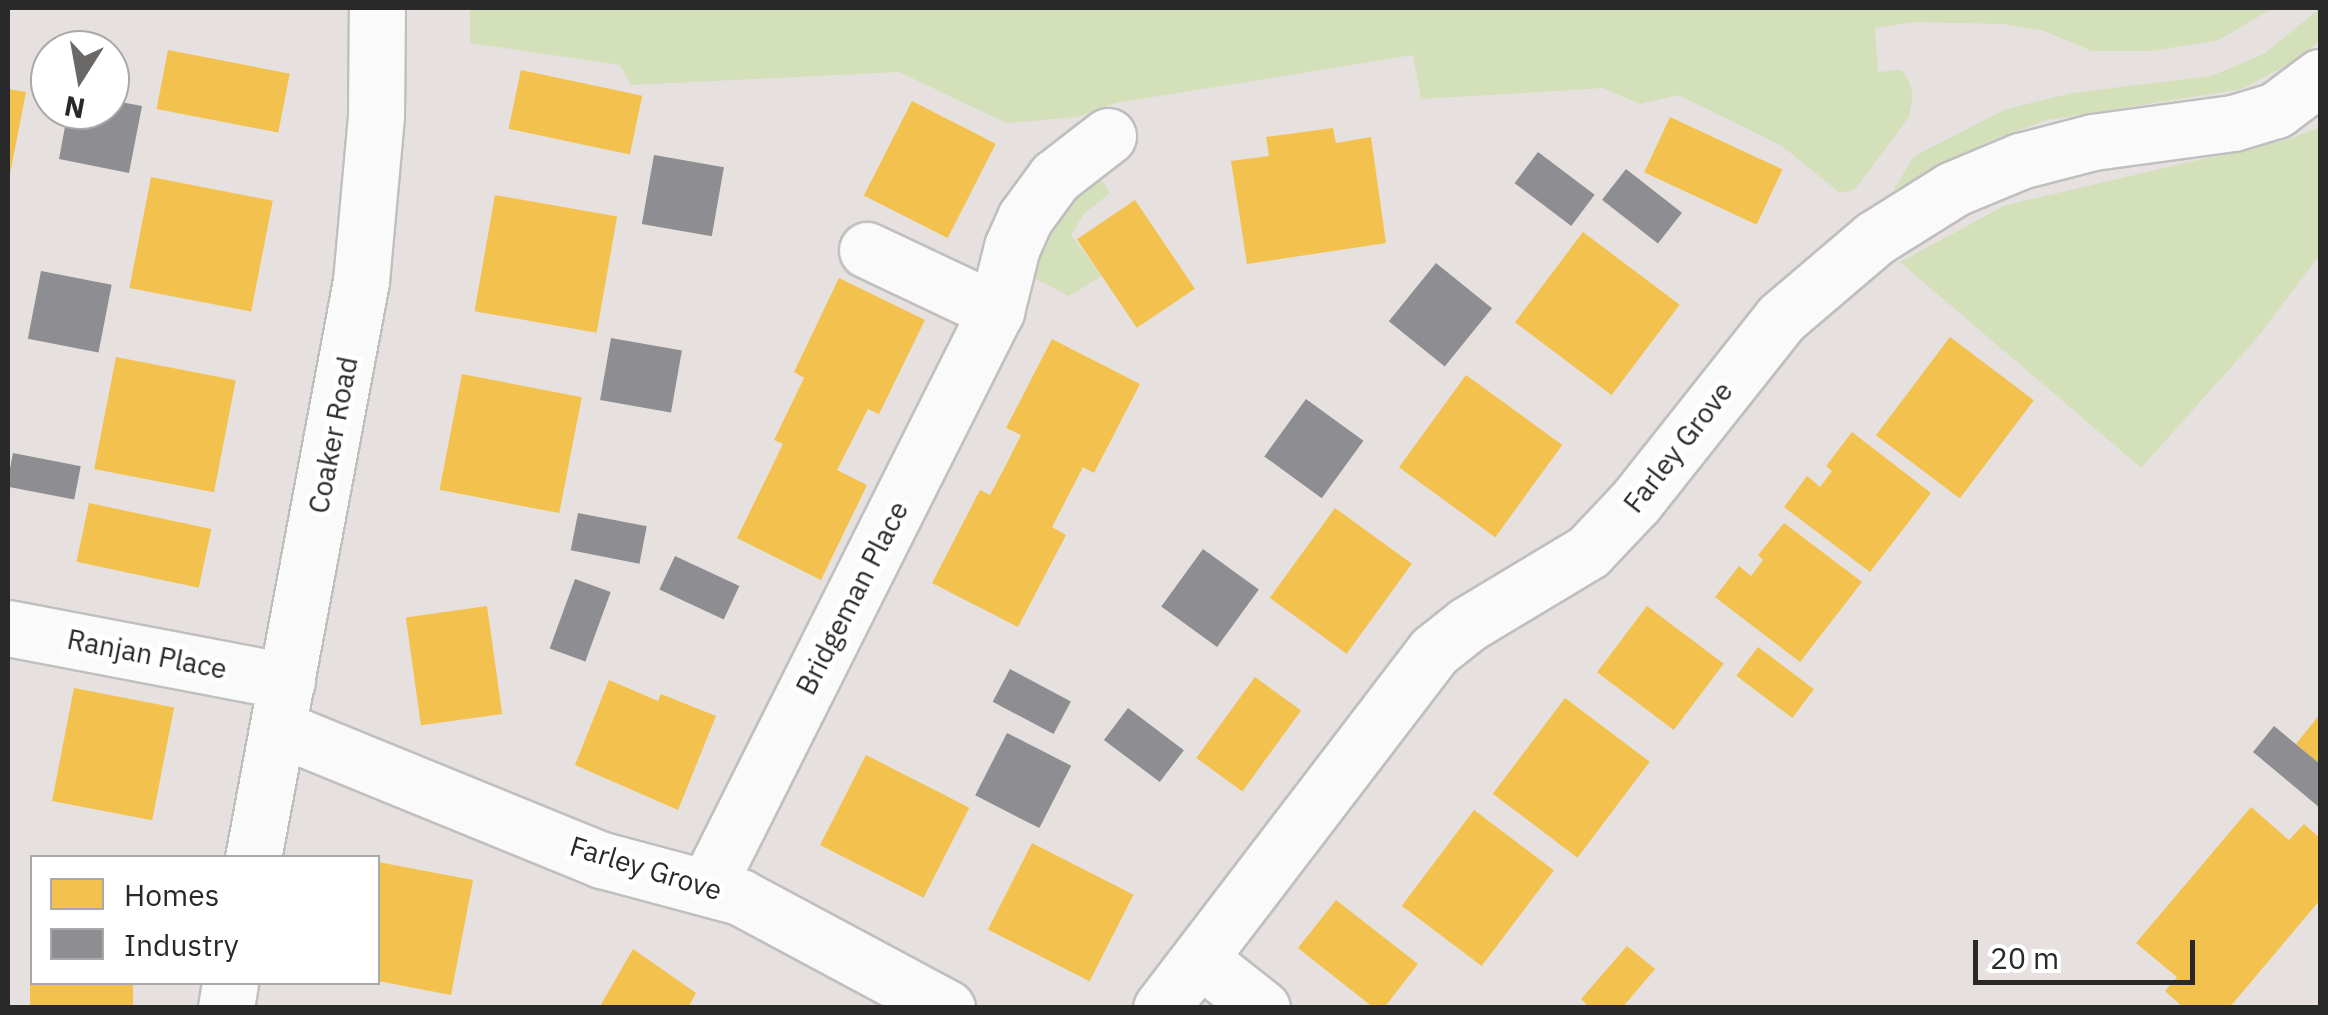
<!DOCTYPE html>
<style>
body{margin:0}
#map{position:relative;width:2328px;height:1015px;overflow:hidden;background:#e6e1de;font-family:"IBM Plex Sans",sans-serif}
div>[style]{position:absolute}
.green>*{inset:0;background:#d3e0b9}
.homes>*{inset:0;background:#f2c14e;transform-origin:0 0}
.industry>*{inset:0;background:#8d8d92;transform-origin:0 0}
.roads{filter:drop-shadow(2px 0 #c0bfbf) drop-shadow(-2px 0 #c0bfbf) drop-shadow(0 2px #c0bfbf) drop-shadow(0 -2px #c0bfbf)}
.minor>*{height:55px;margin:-27.5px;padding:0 27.5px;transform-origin:27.5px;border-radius:27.5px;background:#fbfafa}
span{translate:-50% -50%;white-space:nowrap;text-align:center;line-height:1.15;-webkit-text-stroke:10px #fff;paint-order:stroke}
.street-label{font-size:28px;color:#292929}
.frame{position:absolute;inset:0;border:10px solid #292929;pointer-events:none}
.legend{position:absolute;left:30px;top:855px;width:350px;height:130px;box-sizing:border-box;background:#fff;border:2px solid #a9a9a9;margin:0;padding:12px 18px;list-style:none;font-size:30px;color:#292929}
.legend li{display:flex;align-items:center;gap:20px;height:50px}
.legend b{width:50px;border:2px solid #a9a9a9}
.north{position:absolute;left:30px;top:30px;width:100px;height:100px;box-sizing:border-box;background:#fff;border:2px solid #a9a9a9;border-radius:50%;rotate:191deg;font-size:28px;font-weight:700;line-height:40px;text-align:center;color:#292929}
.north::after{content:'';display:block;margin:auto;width:35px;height:45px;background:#6b6968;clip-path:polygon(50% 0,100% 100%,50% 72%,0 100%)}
.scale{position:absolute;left:1973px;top:940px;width:222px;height:45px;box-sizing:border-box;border:5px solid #292929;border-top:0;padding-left:12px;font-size:30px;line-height:35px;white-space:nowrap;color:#292929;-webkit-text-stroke:8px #fff;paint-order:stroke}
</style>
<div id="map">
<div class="green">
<i style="clip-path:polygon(470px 8px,2273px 8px,2219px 40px,2151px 51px,2092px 51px,2044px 31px,2005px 24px,1914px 22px,1875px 28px,1878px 72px,1901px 70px,1909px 81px,1913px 96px,1909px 117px,1855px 189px,1840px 193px,1782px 146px,1679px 95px,1640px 104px,1603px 88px,1421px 99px,1413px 55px,1116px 103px,1077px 117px,1006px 123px,899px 72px,631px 85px,620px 65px,470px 43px)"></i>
<i style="clip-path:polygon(2320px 8px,2320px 39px,2304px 56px,2242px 89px,2047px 120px,1989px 141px,1893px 191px,1914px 156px,2007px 109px,2072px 93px,2211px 76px,2264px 54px)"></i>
<i style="clip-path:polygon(2320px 127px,2320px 254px,2256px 339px,2141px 468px,1900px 262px,2006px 205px,2292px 138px)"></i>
<i style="clip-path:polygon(1098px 174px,1110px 193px,1084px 214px,1071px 235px,1102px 276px,1069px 296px,1034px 278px,1040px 248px,1067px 202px)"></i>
</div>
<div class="homes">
<i style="left:168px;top:50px;width:124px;height:60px;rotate:11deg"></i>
<i style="left:521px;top:70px;width:124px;height:60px;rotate:12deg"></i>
<i style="clip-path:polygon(8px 89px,26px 92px,9px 179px,8px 179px)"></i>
<i style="left:912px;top:101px;width:94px;height:106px;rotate:27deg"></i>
<i style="left:1670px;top:117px;width:124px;height:61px;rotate:25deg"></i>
<i style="clip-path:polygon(1333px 128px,1336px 143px,1371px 137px,1386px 243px,1247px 264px,1231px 161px,1269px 156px,1266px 137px)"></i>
<i style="left:151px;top:177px;width:124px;height:113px;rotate:11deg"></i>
<i style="left:495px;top:195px;width:124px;height:118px;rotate:10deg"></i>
<i style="left:1135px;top:200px;width:107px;height:70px;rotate:56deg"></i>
<i style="left:1583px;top:232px;width:121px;height:113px;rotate:37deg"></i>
<i style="clip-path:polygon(839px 278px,925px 320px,879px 414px,868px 409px,837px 470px,867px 485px,821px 580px,737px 538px,783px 444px,774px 440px,804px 378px,794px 372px)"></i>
<i style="left:1950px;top:337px;width:105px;height:123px;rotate:37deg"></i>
<i style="clip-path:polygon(1052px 339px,1140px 384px,1094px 473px,1083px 467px,1052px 527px,1066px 535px,1018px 627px,932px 583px,980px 490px,990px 495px,1006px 465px,1021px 435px,1006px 428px)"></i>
<i style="left:116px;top:357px;width:122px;height:114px;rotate:11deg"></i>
<i style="left:462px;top:374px;width:122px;height:118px;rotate:11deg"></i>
<i style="left:1466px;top:375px;width:119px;height:114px;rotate:36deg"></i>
<i style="clip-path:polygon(1852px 432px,1931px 493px,1870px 572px,1784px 507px,1807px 476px,1820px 487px,1832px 471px,1826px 466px)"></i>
<i style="left:89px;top:503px;width:125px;height:60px;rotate:12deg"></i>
<i style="left:1335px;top:508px;width:95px;height:111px;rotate:36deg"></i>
<i style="clip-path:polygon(1784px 523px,1862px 582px,1800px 662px,1715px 597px,1739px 566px,1751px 576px,1763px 560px,1758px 555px)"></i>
<i style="left:487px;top:606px;width:109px;height:82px;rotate:82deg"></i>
<i style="left:1647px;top:606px;width:96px;height:83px;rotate:37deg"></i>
<i style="left:1758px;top:647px;width:70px;height:36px;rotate:37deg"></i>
<i style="left:1255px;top:677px;width:57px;height:100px;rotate:36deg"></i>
<i style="clip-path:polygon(609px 680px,658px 701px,661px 694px,716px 716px,678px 810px,575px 765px)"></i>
<i style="left:74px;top:688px;width:102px;height:115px;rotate:11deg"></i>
<i style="left:1565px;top:698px;width:106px;height:120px;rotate:37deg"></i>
<i style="clip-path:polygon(2320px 714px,2320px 764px,2296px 744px)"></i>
<i style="left:866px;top:755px;width:116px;height:101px;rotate:27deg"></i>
<i style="clip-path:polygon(2251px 807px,2289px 840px,2304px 824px,2320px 838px,2320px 900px,2229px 1008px,2184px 1008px,2165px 991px,2177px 977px,2136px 943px)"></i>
<i style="left:1474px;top:810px;width:100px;height:120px;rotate:37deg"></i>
<i style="left:1032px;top:843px;width:114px;height:97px;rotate:27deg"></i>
<i style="clip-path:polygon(378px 862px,473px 880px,451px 995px,378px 981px)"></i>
<i style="clip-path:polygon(1336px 900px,1418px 964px,1384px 1008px,1374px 1008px,1298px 948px)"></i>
<i style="clip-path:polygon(1627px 946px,1655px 969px,1622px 1008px,1590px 1008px,1581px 999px)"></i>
<i style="clip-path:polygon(633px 949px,696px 993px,688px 1008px,599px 1008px)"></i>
<i style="left:30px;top:982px;width:103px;height:26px"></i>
</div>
<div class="industry">
<i style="clip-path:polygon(110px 100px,142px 106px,129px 173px,59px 159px,68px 110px,110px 110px)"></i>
<i style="left:1538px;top:152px;width:71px;height:39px;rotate:37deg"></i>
<i style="left:654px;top:155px;width:71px;height:70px;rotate:10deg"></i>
<i style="left:1626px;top:169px;width:71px;height:39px;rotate:38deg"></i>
<i style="left:1436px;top:263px;width:72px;height:75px;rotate:39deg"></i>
<i style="left:41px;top:271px;width:72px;height:69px;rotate:11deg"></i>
<i style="left:611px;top:338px;width:72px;height:63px;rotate:10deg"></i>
<i style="left:1306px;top:399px;width:71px;height:71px;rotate:36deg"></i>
<i style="left:13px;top:453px;width:69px;height:34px;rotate:11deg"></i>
<i style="left:578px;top:513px;width:70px;height:38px;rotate:11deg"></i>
<i style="left:1203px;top:549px;width:69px;height:71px;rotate:36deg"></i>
<i style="left:675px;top:556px;width:71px;height:37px;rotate:25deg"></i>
<i style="left:575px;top:579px;width:38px;height:74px;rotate:20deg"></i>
<i style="left:1010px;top:669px;width:69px;height:37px;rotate:28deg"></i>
<i style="left:1128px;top:708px;width:70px;height:40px;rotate:37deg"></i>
<i style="clip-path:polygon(2274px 726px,2320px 764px,2320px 808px,2253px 752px)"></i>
<i style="left:1007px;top:733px;width:72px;height:70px;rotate:27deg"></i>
</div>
<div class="roads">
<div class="minor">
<i style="left:867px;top:250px;width:143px;rotate:25.3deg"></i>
<i style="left:8px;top:628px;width:284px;rotate:10.8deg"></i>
<i style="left:278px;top:728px;width:350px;rotate:22.2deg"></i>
<i style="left:602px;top:860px;width:143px;rotate:15deg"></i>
<i style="left:740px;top:897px;width:235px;rotate:28.2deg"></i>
<i style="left:253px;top:858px;width:587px;rotate:-79.4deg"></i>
<i style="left:361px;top:281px;width:166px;rotate:-84.8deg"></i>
<i style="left:376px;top:116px;width:108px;rotate:-89.5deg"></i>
<i style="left:708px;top:885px;width:642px;rotate:-63.36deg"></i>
<i style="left:996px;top:311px;width:66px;rotate:-76deg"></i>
<i style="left:1012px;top:247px;width:32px;rotate:-66deg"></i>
<i style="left:1025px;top:218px;width:51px;rotate:-53.8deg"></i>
<i style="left:1055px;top:177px;width:67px;rotate:-37.7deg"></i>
<i style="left:1200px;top:959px;width:79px;rotate:38.3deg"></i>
<i style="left:226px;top:1008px;width:26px;rotate:-81deg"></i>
<i style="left:1161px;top:1008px;width:449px;rotate:-52.6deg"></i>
<i style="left:1434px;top:651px;width:43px;rotate:-38.5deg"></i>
<i style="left:1468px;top:624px;width:140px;rotate:-31deg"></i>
<i style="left:1588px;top:552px;width:70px;rotate:-46.7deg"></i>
<i style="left:1636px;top:501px;width:233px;rotate:-51.6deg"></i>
<i style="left:1781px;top:318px;width:123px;rotate:-40.4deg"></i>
<i style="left:1875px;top:238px;width:92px;rotate:-32.1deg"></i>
<i style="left:1953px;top:189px;width:73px;rotate:-22.7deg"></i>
<i style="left:2020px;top:161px;width:75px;rotate:-14.6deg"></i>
<i style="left:2093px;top:142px;width:141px;rotate:-7.7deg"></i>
<i style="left:2233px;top:123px;width:45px;rotate:-16.8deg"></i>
<i style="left:2276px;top:110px;width:55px;rotate:-36.9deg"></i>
</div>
</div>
<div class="street-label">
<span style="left:333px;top:435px;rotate:-79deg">Coaker Road</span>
<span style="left:1678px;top:447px;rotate:-52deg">Farley Grove</span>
<span style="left:852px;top:598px;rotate:-63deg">Bridgeman Place</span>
<span style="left:147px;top:654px;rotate:11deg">Ranjan Place</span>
<span style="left:646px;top:868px;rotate:17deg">Farley Grove</span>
</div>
<div class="frame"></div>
<ul class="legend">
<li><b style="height:28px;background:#f2c14e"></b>Homes</li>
<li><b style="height:28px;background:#8d8d92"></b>Industry</li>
</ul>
<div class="north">N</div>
<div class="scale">20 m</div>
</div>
